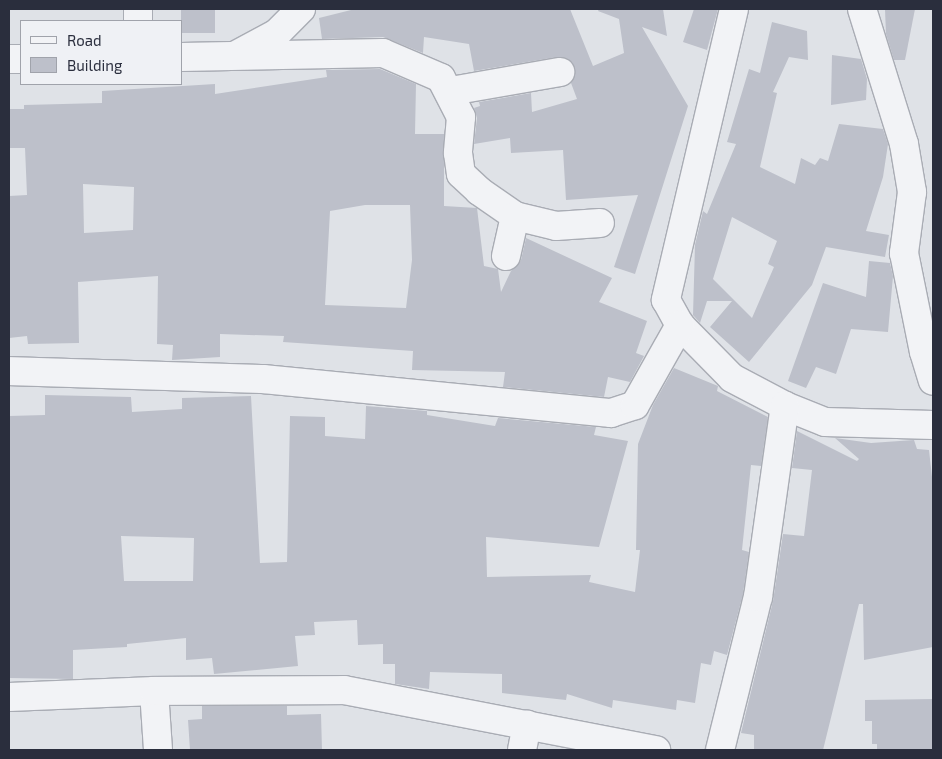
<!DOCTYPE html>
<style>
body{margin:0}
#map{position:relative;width:942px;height:759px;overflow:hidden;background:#dfe2e7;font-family:"Exo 2",sans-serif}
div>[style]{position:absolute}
.building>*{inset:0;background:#bdc0ca;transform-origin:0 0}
.roads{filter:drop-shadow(1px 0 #a9acb4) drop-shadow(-1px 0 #a9acb4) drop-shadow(0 1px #a9acb4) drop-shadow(0 -1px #a9acb4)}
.minor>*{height:28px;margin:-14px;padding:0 14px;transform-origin:14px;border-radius:14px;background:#f2f3f6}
span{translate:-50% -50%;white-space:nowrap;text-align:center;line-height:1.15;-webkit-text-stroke:4px #eff1f5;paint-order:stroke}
.frame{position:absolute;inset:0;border:10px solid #2a2e3d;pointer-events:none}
.legend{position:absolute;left:20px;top:20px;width:162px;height:65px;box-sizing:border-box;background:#eff1f5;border:1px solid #a0a3ab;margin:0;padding:6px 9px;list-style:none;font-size:15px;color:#2a2e3d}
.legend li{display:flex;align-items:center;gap:10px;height:25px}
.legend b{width:25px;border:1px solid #a0a3ab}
</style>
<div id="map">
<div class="building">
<i style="left:181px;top:9px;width:34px;height:24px"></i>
<i style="clip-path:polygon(355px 9px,570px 9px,593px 66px,624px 53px,619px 19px,598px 11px,599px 9px,663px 9px,667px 36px,642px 27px,688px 106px,635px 274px,614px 267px,638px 195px,566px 200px,563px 150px,511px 153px,510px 138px,474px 144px,477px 118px,474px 108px,480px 106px,479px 102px,531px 93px,532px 112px,577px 99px,571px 83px,575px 70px,572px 62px,557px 57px,474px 71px,469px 44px,424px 37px,423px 53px,383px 37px,322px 39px,319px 18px)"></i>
<i style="clip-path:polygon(694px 9px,718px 9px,707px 50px,683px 42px)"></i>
<i style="clip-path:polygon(885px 9px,915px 9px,905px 60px,894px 60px,886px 34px)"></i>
<i style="clip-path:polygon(evenodd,772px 22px,807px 31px,808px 60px,789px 57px,773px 92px,777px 93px,760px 167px,795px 184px,801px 158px,815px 165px,820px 158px,828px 161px,839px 124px,883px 129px,888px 144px,883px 177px,866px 231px,889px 235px,885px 257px,826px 247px,812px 285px,749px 362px,710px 327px,732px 301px,707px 301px,700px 323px,693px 315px,695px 245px,703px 211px,707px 214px,736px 144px,727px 142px,749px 69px,760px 73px,772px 22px,732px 217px,777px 241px,768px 264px,774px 267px,752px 318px,713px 279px,732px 217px)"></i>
<i style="clip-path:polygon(832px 55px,861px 59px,867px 79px,866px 100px,831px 105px)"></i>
<i style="clip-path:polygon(evenodd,380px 69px,416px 84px,415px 134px,444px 134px,444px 206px,477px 208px,484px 266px,498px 269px,501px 292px,511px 271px,521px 260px,526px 238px,612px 278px,599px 302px,647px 321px,636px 353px,644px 356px,630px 382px,608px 377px,604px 397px,503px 387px,505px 372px,412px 370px,413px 351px,283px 342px,284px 336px,220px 334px,220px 357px,172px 360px,173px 345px,157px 344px,158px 276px,78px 282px,79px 343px,28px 344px,27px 336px,9px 338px,9px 196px,27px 195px,25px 148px,9px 148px,9px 109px,24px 109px,24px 105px,102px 103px,102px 91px,215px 84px,215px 94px,327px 77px,326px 70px,380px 69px,83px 184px,134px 187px,133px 230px,84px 233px,83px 184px,380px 69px,365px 205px,410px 205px,412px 260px,406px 308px,325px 305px,330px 211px,365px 205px)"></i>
<i style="clip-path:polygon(869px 261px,890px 263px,893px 276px,888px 332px,851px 329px,836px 374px,816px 367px,806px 388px,788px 381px,823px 283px,866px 297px)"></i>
<i style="clip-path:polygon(evenodd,674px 368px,718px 386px,717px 391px,768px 417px,761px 466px,751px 465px,742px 550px,749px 552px,743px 594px,727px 655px,714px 651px,711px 665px,701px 663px,695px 703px,677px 700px,676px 710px,613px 700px,612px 708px,567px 694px,566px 700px,502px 693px,502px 674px,430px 672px,429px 689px,395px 684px,395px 664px,383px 664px,383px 644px,358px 645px,357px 620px,314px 622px,315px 635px,295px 636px,298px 666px,214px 674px,212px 658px,186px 660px,186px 638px,127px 644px,127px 647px,73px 650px,73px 679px,9px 678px,9px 416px,45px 415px,45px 395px,131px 397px,132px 412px,182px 409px,182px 398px,251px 396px,260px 563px,287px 562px,290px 416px,325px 417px,325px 436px,365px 439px,366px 406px,427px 411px,427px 415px,495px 426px,498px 418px,596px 427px,594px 435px,628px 441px,599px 547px,486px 537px,487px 577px,591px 575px,589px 582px,635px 592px,640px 550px,636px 550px,638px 444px,653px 405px,674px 368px,121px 536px,194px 538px,193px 581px,124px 581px,121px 536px)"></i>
<i style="clip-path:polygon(797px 431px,857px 461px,859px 459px,835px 438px,871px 443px,914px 440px,917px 449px,929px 450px,933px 486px,933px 647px,864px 660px,863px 604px,859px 604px,823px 750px,754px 750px,754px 735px,741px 733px,773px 601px,783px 534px,804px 536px,812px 470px,792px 468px)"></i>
<i style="clip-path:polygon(933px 699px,933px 750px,877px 750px,877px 744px,872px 744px,872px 721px,865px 721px,865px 700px)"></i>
<i style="clip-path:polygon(202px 706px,287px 706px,287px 715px,321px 714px,322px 750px,190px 750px,188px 720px,202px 719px)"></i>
</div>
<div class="roads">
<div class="minor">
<i style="left:734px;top:9px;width:299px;rotate:103.2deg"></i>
<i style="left:666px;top:300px;width:29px;rotate:61deg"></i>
<i style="left:680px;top:325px;width:74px;rotate:45.5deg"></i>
<i style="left:732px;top:378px;width:60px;rotate:27.8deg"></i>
<i style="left:785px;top:406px;width:43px;rotate:21.8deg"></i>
<i style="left:825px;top:422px;width:108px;rotate:1.6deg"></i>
<i style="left:862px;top:9px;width:141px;rotate:72.7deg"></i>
<i style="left:904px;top:144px;width:49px;rotate:80.5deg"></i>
<i style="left:912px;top:192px;width:62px;rotate:97.5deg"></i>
<i style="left:904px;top:253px;width:101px;rotate:78.6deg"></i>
<i style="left:924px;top:352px;width:30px;rotate:73deg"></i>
<i style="left:138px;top:21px;width:12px;rotate:-90deg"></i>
<i style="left:236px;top:55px;width:47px;rotate:-28.2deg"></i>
<i style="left:277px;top:33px;width:34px;rotate:-45deg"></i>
<i style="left:181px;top:57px;width:202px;rotate:-1.1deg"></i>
<i style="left:383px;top:53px;width:63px;rotate:23.3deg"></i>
<i style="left:441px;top:78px;width:44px;rotate:62.9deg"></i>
<i style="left:461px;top:117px;width:36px;rotate:95deg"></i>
<i style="left:458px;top:153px;width:21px;rotate:82deg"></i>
<i style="left:461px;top:174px;width:25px;rotate:43deg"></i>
<i style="left:479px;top:191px;width:44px;rotate:34.8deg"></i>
<i style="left:515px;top:216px;width:41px;rotate:102.7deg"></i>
<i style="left:9px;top:59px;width:12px"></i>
<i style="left:451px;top:91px;width:111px;rotate:-9.9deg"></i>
<i style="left:515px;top:216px;width:42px;rotate:13.7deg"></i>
<i style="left:556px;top:226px;width:44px;rotate:-3.9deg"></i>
<i style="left:9px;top:371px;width:254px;rotate:1.8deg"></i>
<i style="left:263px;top:379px;width:350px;rotate:5.6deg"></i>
<i style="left:611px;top:413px;width:25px;rotate:-18deg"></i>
<i style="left:635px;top:405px;width:92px;rotate:-60.6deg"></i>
<i style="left:154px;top:691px;width:59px;rotate:86.1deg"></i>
<i style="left:9px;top:697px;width:145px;rotate:-2.4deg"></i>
<i style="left:154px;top:691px;width:190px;rotate:-0.3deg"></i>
<i style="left:344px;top:690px;width:318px;rotate:10.9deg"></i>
<i style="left:522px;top:750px;width:26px;rotate:-79deg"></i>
<i style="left:720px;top:750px;width:158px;rotate:-76.1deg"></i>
<i style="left:758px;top:597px;width:193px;rotate:-82deg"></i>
</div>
</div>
<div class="frame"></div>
<ul class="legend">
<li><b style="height:6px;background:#f2f3f6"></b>Road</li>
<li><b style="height:14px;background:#bdc0ca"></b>Building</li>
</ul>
</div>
